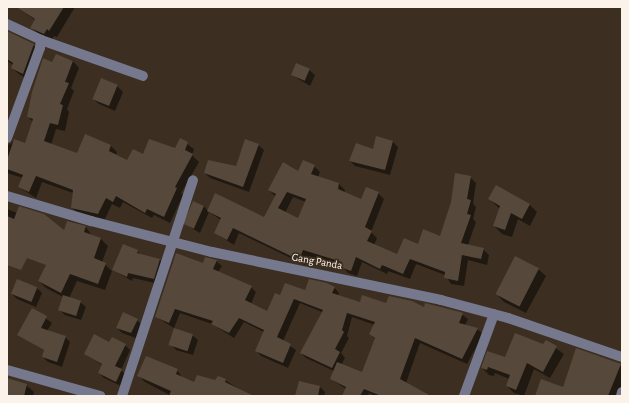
<!DOCTYPE html>
<style>
body{margin:0}
#map{position:relative;width:629px;height:403px;overflow:hidden;background:#3c2f21;font-family:"Alegreya Sans",sans-serif}
div>[style]{position:absolute}
.shadow>*{inset:0;background:#0007}
.building>*{inset:0;background:#56483a;transform-origin:0 0}
.minor>*{height:10px;margin:-5px;padding:0 5px;transform-origin:5px;border-radius:5px;background:#76788e}
span{translate:-50% -50%;white-space:nowrap;text-align:center;line-height:1.15;-webkit-text-stroke:3.5px #3c2f21;paint-order:stroke}
.street-label{font-size:11px;color:#fbf3ea}
.frame{position:absolute;inset:0;border:8px solid #fbf3ea;pointer-events:none}
</style>
<div id="map">
<div class="shadow">
<i style="clip-path:polygon(16px 7px,75px 7px,57px 37px,54px 36px,51px 41px,38px 34px,31px 27px,35px 20px)"></i>
<i style="clip-path:polygon(7px 32px,33px 45px,40px 52px,30px 81px,19px 74px,12px 68px,13px 65px,7px 61px)"></i>
<i style="clip-path:polygon(56px 55px,73px 61px,79px 68px,71px 88px,74px 91px,67px 109px,69px 112px,65px 131px,56px 129px,51px 145px,78px 155px,85px 136px,111px 146px,117px 152px,116px 156px,127px 162px,175px 150px,180px 139px,194px 149px,192px 155px,199px 162px,181px 193px,183px 195px,170px 223px,154px 215px,152px 218px,123px 202px,120px 208px,112px 204px,105px 219px,79px 214px,72px 208px,73px 193px,42px 182px,36px 198px,19px 187px,23px 178px,7px 173px,7px 145px,11px 144px,14px 140px,26px 144px,33px 122px,28px 117px)"></i>
<i style="clip-path:polygon(309px 70px,315px 75px,310px 86px,292px 75px)"></i>
<i style="clip-path:polygon(117px 86px,123px 92px,115px 111px,99px 104px,93px 99px)"></i>
<i style="clip-path:polygon(377px 137px,393px 142px,398px 147px,390px 175px,355px 166px,350px 161px,373px 150px)"></i>
<i style="clip-path:polygon(258px 145px,264px 150px,249px 192px,210px 178px,205px 173px,237px 167px)"></i>
<i style="clip-path:polygon(evenodd,314px 166px,320px 172px,318px 177px,339px 184px,345px 190px,344px 193px,362px 200px,378px 193px,384px 199px,371px 232px,377px 238px,374px 245px,397px 255px,441px 237px,470px 177px,476px 183px,473px 204px,476px 207px,473px 219px,476px 222px,468px 245px,483px 249px,489px 255px,487px 265px,468px 260px,464px 286px,451px 284px,445px 275px,416px 264px,410px 279px,388px 271px,387px 274px,362px 262px,357px 276px,348px 273px,342px 266px,309px 256px,305px 265px,239px 233px,234px 245px,215px 233px,221px 220px,209px 212px,200px 233px,186px 225px,204px 206px,208px 211px,265px 219px,275px 196px,269px 190px,314px 166px,293px 197px,306px 202px,299px 220px,285px 213px,293px 197px)"></i>
<i style="clip-path:polygon(497px 186px,530px 205px,537px 212px,530px 226px,518px 219px,512px 237px,502px 234px,494px 226px,500px 209px,489px 199px)"></i>
<i style="clip-path:polygon(7px 209px,64px 231px,67px 222px,86px 227px,92px 236px,101px 239px,108px 246px,102px 262px,112px 271px,105px 290px,77px 281px,69px 298px,80px 302px,86px 307px,81px 320px,65px 315px,59px 309px,63px 297px,46px 288px,39px 281px,58px 268px,7px 248px)"></i>
<i style="clip-path:polygon(137px 251px,141px 255px,160px 260px,165px 265px,159px 284px,133px 278px,132px 281px,113px 270px)"></i>
<i style="clip-path:polygon(evenodd,216px 261px,222px 266px,218px 272px,251px 287px,256px 292px,251px 304px,268px 312px,281px 296px,334px 287px,339px 293px,338px 296px,360px 303px,460px 313px,468px 319px,465px 325px,477px 329px,483px 334px,467px 364px,420px 343px,406px 383px,428px 396px,375px 396px,369px 393px,368px 396px,343px 396px,346px 389px,331px 379px,334px 371px,306px 358px,301px 353px,322px 312px,300px 303px,283px 341px,296px 350px,288px 368px,261px 356px,256px 350px,264px 332px,244px 322px,234px 338px,212px 324px,180px 313px,174px 328px,156px 317px,203px 264px,216px 261px,352px 317px,375px 325px,370px 334px,376px 340px,363px 373px,341px 365px,345px 358px,341px 353px,349px 338px,347px 336px,352px 317px)"></i>
<i style="clip-path:polygon(538px 269px,546px 276px,526px 313px,504px 302px,496px 294px)"></i>
<i style="clip-path:polygon(18px 280px,37px 288px,42px 293px,36px 307px,17px 299px,12px 294px)"></i>
<i style="clip-path:polygon(33px 309px,52px 323px,47px 331px,65px 337px,70px 342px,62px 367px,48px 362px,43px 357px,45px 351px,18px 334px)"></i>
<i style="clip-path:polygon(137px 320px,142px 325px,136px 338px,122px 333px,117px 328px)"></i>
<i style="clip-path:polygon(192px 335px,198px 340px,193px 355px,176px 350px,170px 344px)"></i>
<i style="clip-path:polygon(546px 341px,564px 354px,550px 378px,534px 369px,524px 396px,514px 393px,507px 386px,509px 379px,495px 373px,494px 376px,489px 375px,482px 368px,544px 345px)"></i>
<i style="clip-path:polygon(110px 343px,125px 345px,130px 350px,121px 370px,126px 375px,121px 386px,104px 378px,99px 373px,102px 365px,85px 354px)"></i>
<i style="clip-path:polygon(577px 350px,622px 366px,622px 396px,536px 396px,563px 388px)"></i>
<i style="clip-path:polygon(177px 370px,183px 379px,194px 384px,225px 380px,250px 396px,171px 396px,145px 382px,138px 375px)"></i>
<i style="clip-path:polygon(7px 385px,26px 385px,34px 392px,33px 396px,7px 396px)"></i>
<i style="clip-path:polygon(320px 387px,325px 392px,324px 396px,296px 396px)"></i>
</div>
<div class="building">
<i style="clip-path:polygon(16px 7px,64px 7px,49px 31px,47px 29px,44px 34px,30px 28px,35px 19px)"></i>
<i style="clip-path:polygon(7px 31px,34px 44px,23px 74px,11px 68px,13px 63px,7px 59px)"></i>
<i style="clip-path:polygon(56px 54px,73px 61px,65px 82px,69px 83px,60px 104px,63px 105px,58px 125px,50px 123px,44px 141px,77px 153px,85px 134px,111px 145px,109px 151px,127px 160px,133px 149px,143px 154px,149px 139px,175px 148px,180px 138px,188px 142px,185px 150px,193px 154px,175px 187px,177px 188px,164px 217px,147px 209px,145px 213px,116px 196px,113px 202px,106px 198px,98px 214px,71px 208px,73px 190px,36px 176px,29px 192px,18px 187px,23px 175px,7px 169px,7px 160px,14px 139px,25px 143px,33px 119px,27px 117px,32px 92px,43px 58px,52px 62px)"></i>
<i style="left:296px;top:63px;width:15px;height:13px;rotate:23deg"></i>
<i style="left:101px;top:78px;width:18px;height:23px;rotate:22deg"></i>
<i style="clip-path:polygon(376px 136px,393px 141px,385px 170px,349px 161px,356px 143px,373px 149px)"></i>
<i style="clip-path:polygon(245px 139px,259px 144px,243px 187px,204px 173px,208px 160px,236px 166px)"></i>
<i style="clip-path:polygon(evenodd,303px 160px,315px 165px,311px 174px,339px 183px,338px 189px,361px 199px,366px 187px,379px 192px,365px 227px,372px 231px,367px 241px,397px 254px,404px 238px,418px 244px,423px 229px,440px 236px,451px 202px,455px 173px,471px 176px,467px 199px,471px 200px,467px 214px,471px 215px,461px 243px,484px 248px,481px 259px,462px 255px,458px 281px,444px 278px,445px 272px,410px 259px,403px 274px,382px 265px,380px 269px,356px 257px,351px 271px,340px 267px,342px 262px,303px 250px,299px 260px,233px 228px,227px 240px,214px 233px,221px 218px,207px 211px,215px 193px,264px 217px,276px 194px,268px 190px,283px 162px,298px 171px,303px 160px,287px 192px,306px 199px,298px 218px,278px 208px,287px 192px)"></i>
<i style="clip-path:polygon(496px 185px,530px 204px,522px 219px,511px 213px,505px 230px,493px 226px,500px 206px,488px 199px)"></i>
<i style="left:193px;top:201px;width:12px;height:25px;rotate:24deg"></i>
<i style="clip-path:polygon(19px 206px,44px 214px,64px 230px,67px 221px,86px 226px,84px 232px,101px 238px,94px 258px,106px 263px,98px 284px,70px 274px,61px 293px,38px 281px,46px 265px,27px 258px,21px 270px,7px 265px,7px 216px,14px 219px)"></i>
<i style="clip-path:polygon(123px 244px,138px 250px,137px 253px,160px 259px,154px 279px,128px 273px,127px 277px,112px 270px)"></i>
<i style="clip-path:polygon(176px 253px,203px 263px,205px 257px,217px 260px,213px 269px,252px 286px,245px 300px,267px 311px,275px 293px,280px 295px,285px 283px,305px 290px,309px 279px,327px 283px,335px 287px,332px 293px,360px 302px,362px 295px,386px 303px,389px 296px,412px 301px,424px 307px,425px 303px,460px 312px,463px 313px,459px 323px,478px 328px,462px 359px,415px 338px,400px 379px,431px 396px,381px 396px,364px 389px,360px 396px,342px 396px,346px 387px,330px 379px,337px 362px,362px 372px,375px 338px,369px 334px,375px 322px,347px 313px,342px 330px,344px 332px,335px 349px,340px 352px,332px 368px,300px 353px,323px 310px,294px 299px,277px 337px,291px 344px,283px 363px,255px 351px,264px 330px,239px 318px,229px 333px,211px 324px,213px 321px,175px 309px,169px 323px,155px 317px)"></i>
<i style="left:515px;top:256px;width:27px;height:43px;rotate:27deg"></i>
<i style="left:17px;top:279px;width:22px;height:16px;rotate:22deg"></i>
<i style="left:63px;top:295px;width:19px;height:16px;rotate:18deg"></i>
<i style="clip-path:polygon(32px 308px,47px 316px,41px 328px,66px 336px,57px 362px,42px 357px,44px 350px,17px 335px)"></i>
<i style="clip-path:polygon(123px 312px,138px 319px,131px 333px,116px 328px)"></i>
<i style="left:174px;top:328px;width:20px;height:18px;rotate:18deg"></i>
<i style="clip-path:polygon(515px 333px,543px 344px,546px 340px,557px 346px,543px 372px,527px 363px,516px 390px,506px 386px,510px 375px,488px 367px,487px 370px,481px 368px,487px 351px,505px 357px)"></i>
<i style="clip-path:polygon(94px 334px,109px 342px,112px 337px,126px 344px,115px 366px,122px 369px,116px 382px,98px 373px,102px 364px,84px 354px)"></i>
<i style="clip-path:polygon(576px 348px,621px 364px,608px 396px,535px 396px,541px 379px,563px 387px)"></i>
<i style="clip-path:polygon(146px 356px,178px 369px,176px 374px,194px 382px,197px 375px,215px 380px,218px 376px,226px 379px,225px 382px,254px 396px,169px 396px,171px 391px,137px 376px)"></i>
<i style="clip-path:polygon(7px 378px,27px 384px,24px 396px,7px 396px)"></i>
<i style="clip-path:polygon(299px 381px,320px 386px,318px 396px,295px 396px)"></i>
</div>
<div class="minor">
<i style="left:7px;top:24px;width:38px;rotate:25deg"></i>
<i style="left:41px;top:40px;width:108px;rotate:19.4deg"></i>
<i style="left:7px;top:138px;width:96px;rotate:-69.9deg"></i>
<i style="left:40px;top:48px;width:8px;rotate:-83deg"></i>
<i style="left:7px;top:196px;width:88px;rotate:16.6deg"></i>
<i style="left:91px;top:221px;width:125px;rotate:14.4deg"></i>
<i style="left:212px;top:252px;width:234px;rotate:11.8deg"></i>
<i style="left:441px;top:300px;width:69px;rotate:15deg"></i>
<i style="left:508px;top:318px;width:120px;rotate:18.9deg"></i>
<i style="left:7px;top:370px;width:97px;rotate:15.6deg"></i>
<i style="left:122px;top:396px;width:227px;rotate:-71.8deg"></i>
<i style="left:464px;top:396px;width:87px;rotate:-69.9deg"></i>
<i style="left:621px;top:396px;width:4px;rotate:-76deg"></i>
</div>
<div class="street-label">
<span style="left:317px;top:262px;rotate:10deg">Gang Panda</span>
</div>
<div class="frame"></div>
</div>
